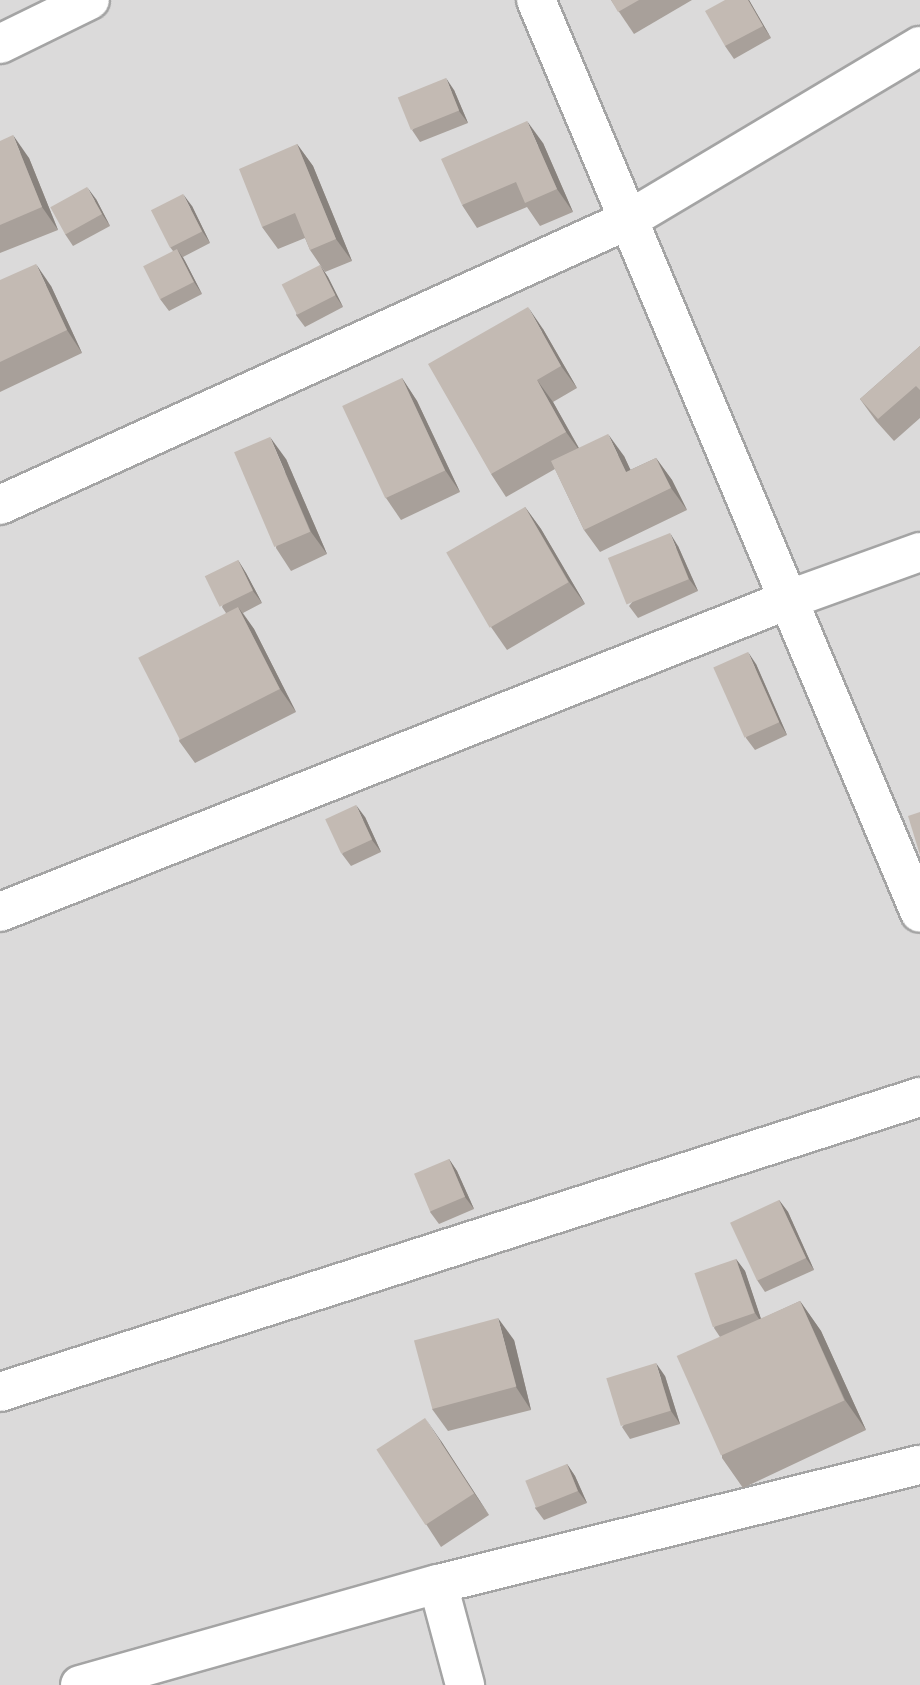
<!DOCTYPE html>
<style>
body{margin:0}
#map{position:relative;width:920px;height:1685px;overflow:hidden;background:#eeebe3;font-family:"Space Grotesk",sans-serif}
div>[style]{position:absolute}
.residential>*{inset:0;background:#dbdada;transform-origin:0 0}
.roads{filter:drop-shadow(2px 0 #a4a4a4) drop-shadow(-2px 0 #a4a4a4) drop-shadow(0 2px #a4a4a4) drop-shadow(0 -2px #a4a4a4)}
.minor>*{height:38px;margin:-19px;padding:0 19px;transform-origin:19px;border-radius:19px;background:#fff}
.wall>*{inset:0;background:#a8a09a}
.shaded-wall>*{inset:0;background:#88827d}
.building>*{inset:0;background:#c3bab3;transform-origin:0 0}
span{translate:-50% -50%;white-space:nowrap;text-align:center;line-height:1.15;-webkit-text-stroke:5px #fff;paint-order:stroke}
</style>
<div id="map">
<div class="residential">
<i style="left:0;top:0;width:920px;height:1685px"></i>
</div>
<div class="roads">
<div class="minor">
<i style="left:536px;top:0;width:990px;rotate:67.19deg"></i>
<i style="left:0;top:44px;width:100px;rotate:-26.1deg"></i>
<i style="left:0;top:505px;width:690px;rotate:-24.41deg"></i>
<i style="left:628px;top:220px;width:340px;rotate:-30.8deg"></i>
<i style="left:0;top:912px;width:850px;rotate:-21.61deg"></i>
<i style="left:790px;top:599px;width:138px;rotate:-19.9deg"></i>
<i style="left:0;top:1392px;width:966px;rotate:-17.78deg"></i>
<i style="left:438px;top:1584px;width:105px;rotate:75deg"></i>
<i style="left:80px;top:1685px;width:372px;rotate:-15.8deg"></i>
<i style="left:438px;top:1584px;width:496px;rotate:-13.9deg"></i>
</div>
</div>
<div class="wall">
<i style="clip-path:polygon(611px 0,692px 0,634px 34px)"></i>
<i style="clip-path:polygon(725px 0,749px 0,771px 38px,734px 59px,725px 46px)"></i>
<i style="clip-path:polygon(454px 90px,468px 123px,420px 142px,412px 130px)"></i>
<i style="clip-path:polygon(0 141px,29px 158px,58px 230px,0 253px)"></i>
<i style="clip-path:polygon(543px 143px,573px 212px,540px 226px,527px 207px,477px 228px,462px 205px)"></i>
<i style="clip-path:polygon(297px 144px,313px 166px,352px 261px,325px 272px,310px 250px,305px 238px,278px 249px,262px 227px)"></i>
<i style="clip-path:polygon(96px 199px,110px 226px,73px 246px,65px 234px)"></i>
<i style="clip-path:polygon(192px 206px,210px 243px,183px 257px,202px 294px,169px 311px,160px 299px,173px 251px,170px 247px)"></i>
<i style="clip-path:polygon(320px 265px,328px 277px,343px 307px,305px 327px,296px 315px)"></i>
<i style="clip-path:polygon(0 280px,51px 286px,82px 353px,0 392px)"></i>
<i style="clip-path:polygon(543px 329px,577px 388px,553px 402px,579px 448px,624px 456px,630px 470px,656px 458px,672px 480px,687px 510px,600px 552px,584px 530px,555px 469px,506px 497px,491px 474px)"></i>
<i style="clip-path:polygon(920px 346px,920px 418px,894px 441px,876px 421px,860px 399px)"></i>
<i style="clip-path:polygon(402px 378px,417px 401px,460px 492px,401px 520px,386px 498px)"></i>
<i style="clip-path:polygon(286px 459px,327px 554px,291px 571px,276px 548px)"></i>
<i style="clip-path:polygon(525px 507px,541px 529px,585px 604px,507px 650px,491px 627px)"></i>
<i style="clip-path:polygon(678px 546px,698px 591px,638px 618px,629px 606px)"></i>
<i style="clip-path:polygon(238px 560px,246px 573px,262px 603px,243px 613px,254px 629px,296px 712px,195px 763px,179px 741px,226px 613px,222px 607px)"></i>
<i style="clip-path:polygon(756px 664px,787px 735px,755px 750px,746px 738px)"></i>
<i style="clip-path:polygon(365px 817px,381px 852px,351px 866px,342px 854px)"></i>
<i style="clip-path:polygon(449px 1159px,457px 1171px,474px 1209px,439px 1224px,430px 1212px)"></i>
<i style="clip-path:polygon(779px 1200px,788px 1212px,814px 1270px,765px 1292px,757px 1280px)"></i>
<i style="clip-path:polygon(736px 1259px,745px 1271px,761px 1319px,800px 1301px,821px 1331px,866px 1430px,743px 1488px,722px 1458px,720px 1337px,714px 1328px)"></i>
<i style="clip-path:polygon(514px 1340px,531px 1410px,448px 1431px,432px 1409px)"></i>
<i style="clip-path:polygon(665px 1376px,680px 1424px,630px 1439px,622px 1427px)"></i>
<i style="clip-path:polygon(441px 1441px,489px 1515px,441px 1547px,426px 1524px)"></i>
<i style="clip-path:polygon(567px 1464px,575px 1476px,587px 1503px,544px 1520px,535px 1508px)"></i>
</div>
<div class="shaded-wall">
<i style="clip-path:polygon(748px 0,749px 0,771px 38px,763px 26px)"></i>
<i style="clip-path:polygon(446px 78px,454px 90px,468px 123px,459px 111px)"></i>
<i style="clip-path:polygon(527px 121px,543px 143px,573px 212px,557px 189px)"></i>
<i style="clip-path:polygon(13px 135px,29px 158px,58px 230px,42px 207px)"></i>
<i style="clip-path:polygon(297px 144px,313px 166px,352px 261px,336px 239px)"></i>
<i style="clip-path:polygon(87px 187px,96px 199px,110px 226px,102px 214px)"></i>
<i style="clip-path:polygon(183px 194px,192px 206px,210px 243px,202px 231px)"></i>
<i style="clip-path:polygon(177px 249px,185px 261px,202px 294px,194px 282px)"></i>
<i style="clip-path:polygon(36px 264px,51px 286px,82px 353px,67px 330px)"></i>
<i style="clip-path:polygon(320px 265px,328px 277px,343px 307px,335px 295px)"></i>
<i style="clip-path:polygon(528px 307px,543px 329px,577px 388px,561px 366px)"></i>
<i style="clip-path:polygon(402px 378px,417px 401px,460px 492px,445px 470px)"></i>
<i style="clip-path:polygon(537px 380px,553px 402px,582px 454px,566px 432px)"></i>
<i style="clip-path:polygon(608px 434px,624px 456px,642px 494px,626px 472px)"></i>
<i style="clip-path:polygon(270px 437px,286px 459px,327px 554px,311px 532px)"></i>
<i style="clip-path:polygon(656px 458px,672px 480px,687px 510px,671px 488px)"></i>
<i style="clip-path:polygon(525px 507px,541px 529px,585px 604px,569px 582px)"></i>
<i style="clip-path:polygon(670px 533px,678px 546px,698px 591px,689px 579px)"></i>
<i style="clip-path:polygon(238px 560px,246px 573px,262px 603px,253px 591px)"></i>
<i style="clip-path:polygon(238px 607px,254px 629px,296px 712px,280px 689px)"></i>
<i style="clip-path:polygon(748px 652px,756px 664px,787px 735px,779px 722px)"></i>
<i style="clip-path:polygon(356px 805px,365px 817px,381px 852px,372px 840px)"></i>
<i style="clip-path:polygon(449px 1159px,457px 1171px,474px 1209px,465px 1197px)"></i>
<i style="clip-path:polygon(779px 1200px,788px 1212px,814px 1270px,806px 1258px)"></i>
<i style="clip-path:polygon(736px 1259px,745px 1271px,763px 1325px,755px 1313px)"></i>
<i style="clip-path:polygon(800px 1301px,821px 1331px,866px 1430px,845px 1400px)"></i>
<i style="clip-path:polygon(498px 1318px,514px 1340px,531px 1410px,516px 1387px)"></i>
<i style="clip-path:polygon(656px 1363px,665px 1376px,680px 1424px,671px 1411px)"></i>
<i style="clip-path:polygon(425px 1418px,441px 1441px,489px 1515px,474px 1493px)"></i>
<i style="clip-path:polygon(567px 1464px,575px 1476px,587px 1503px,578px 1491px)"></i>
</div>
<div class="building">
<i style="clip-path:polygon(611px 0,639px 0,618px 12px)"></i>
<i style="clip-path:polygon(725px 0,748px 0,763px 26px,725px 46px,705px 11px)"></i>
<i style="left:446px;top:78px;width:35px;height:52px;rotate:68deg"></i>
<i style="clip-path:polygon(527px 121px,557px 189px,525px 203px,516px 182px,462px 205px,441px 159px)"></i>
<i style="clip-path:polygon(13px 135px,42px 207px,0 225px,0 141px)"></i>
<i style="clip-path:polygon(297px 144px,336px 239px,310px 250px,295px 213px,262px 227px,239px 169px)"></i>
<i style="left:87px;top:187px;width:31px;height:42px;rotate:61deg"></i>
<i style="left:183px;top:194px;width:42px;height:36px;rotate:63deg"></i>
<i style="left:177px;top:249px;width:37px;height:38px;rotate:63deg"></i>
<i style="clip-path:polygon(36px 264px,67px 330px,0 362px,0 280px)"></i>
<i style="left:320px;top:265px;width:34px;height:43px;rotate:63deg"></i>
<i style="clip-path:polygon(528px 307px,561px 366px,537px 380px,566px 432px,491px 474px,428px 364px)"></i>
<i style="clip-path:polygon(920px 346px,920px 390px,916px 386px,878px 419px,860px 399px)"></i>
<i style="left:402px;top:378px;width:102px;height:66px;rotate:65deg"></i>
<i style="clip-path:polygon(608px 434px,626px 472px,656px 458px,671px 488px,584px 530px,551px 461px)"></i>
<i style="left:270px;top:437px;width:103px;height:39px;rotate:67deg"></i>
<i style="left:525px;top:507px;width:87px;height:91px;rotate:60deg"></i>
<i style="left:670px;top:533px;width:50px;height:67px;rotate:68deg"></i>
<i style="left:238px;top:560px;width:34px;height:37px;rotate:64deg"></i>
<i style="left:238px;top:607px;width:92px;height:112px;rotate:63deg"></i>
<i style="left:748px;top:652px;width:77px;height:38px;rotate:66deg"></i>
<i style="left:356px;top:805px;width:38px;height:34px;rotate:65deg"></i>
<i style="clip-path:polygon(920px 812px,920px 855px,908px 816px)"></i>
<i style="left:449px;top:1159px;width:41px;height:38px;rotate:67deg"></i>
<i style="left:779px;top:1200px;width:64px;height:54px;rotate:65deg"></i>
<i style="left:736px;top:1259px;width:57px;height:44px;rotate:71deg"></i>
<i style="left:800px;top:1301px;width:109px;height:135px;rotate:66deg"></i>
<i style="left:498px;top:1318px;width:71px;height:87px;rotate:75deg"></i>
<i style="left:656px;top:1363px;width:50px;height:52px;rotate:73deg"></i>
<i style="left:425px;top:1418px;width:90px;height:58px;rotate:57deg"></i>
<i style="left:567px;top:1464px;width:29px;height:45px;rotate:68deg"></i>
</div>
</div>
